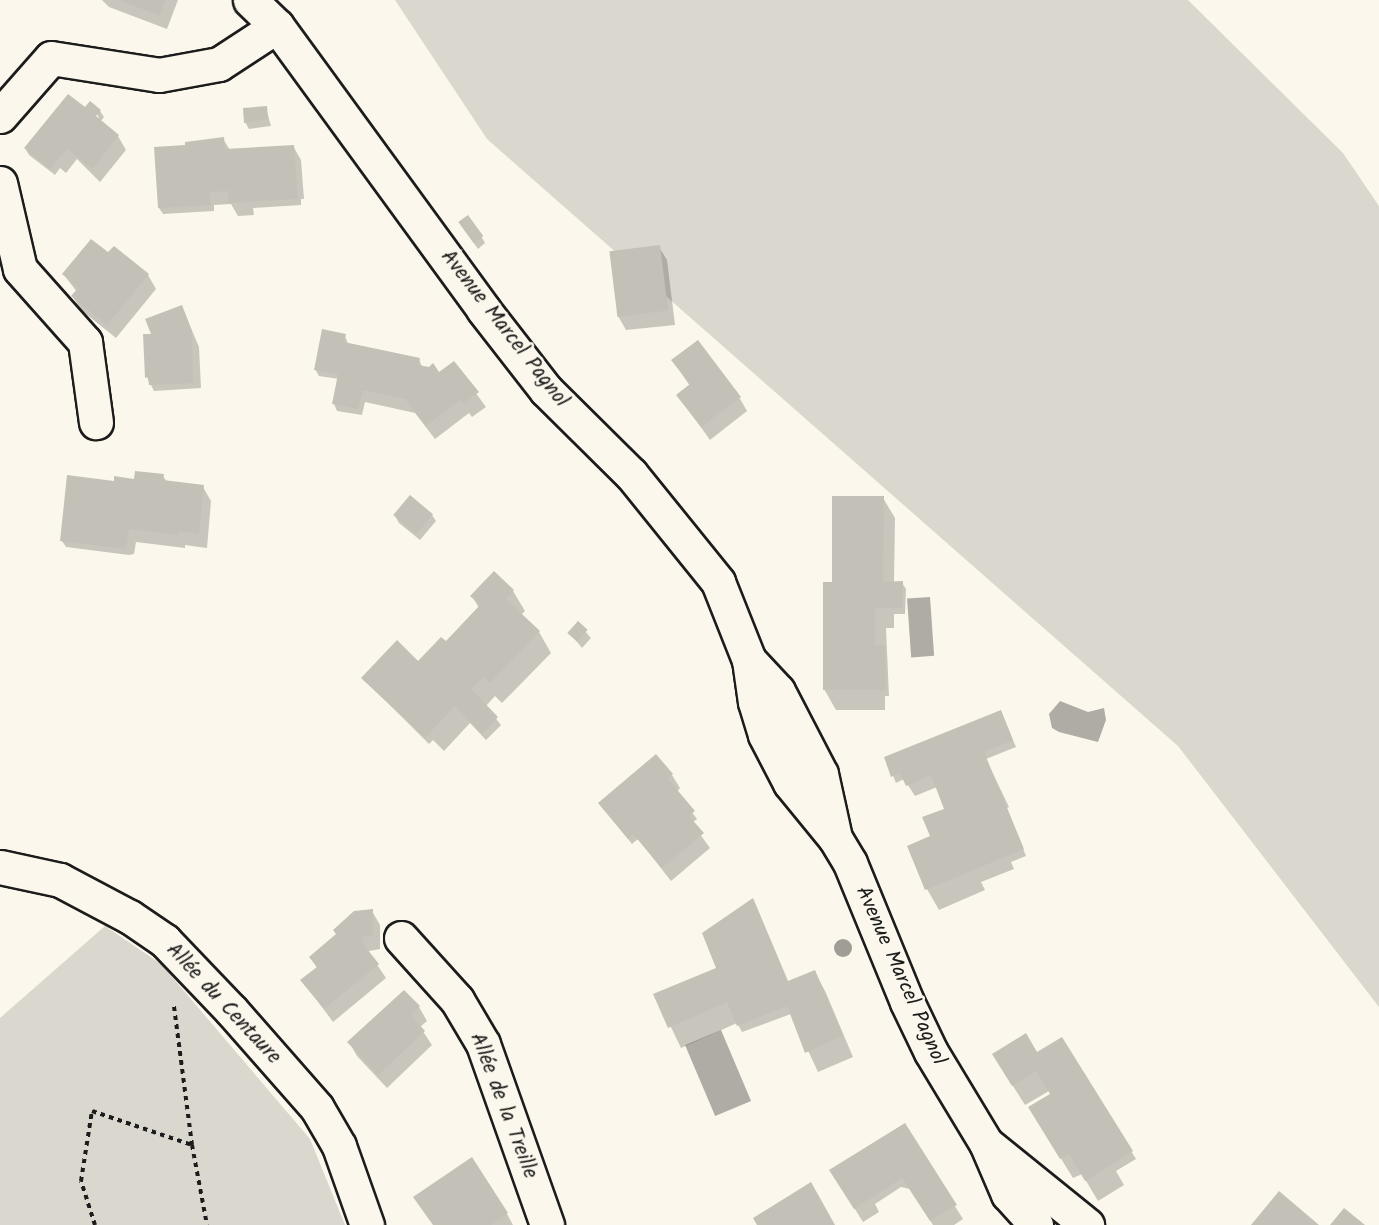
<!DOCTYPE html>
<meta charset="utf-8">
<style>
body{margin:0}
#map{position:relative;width:1379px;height:1225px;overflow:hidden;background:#fbf7ec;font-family:Kalam,sans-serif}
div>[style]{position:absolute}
.green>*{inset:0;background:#dad7ce}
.water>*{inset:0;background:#afaca5;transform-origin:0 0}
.shadow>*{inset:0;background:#0003}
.building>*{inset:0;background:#c3c0b8;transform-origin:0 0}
.path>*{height:4px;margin-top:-2px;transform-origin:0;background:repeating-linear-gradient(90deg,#1c1c1c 0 4.5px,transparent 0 9px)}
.roads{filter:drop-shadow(2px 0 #1c1c1c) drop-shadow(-2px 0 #1c1c1c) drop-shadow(0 2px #1c1c1c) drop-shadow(0 -2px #1c1c1c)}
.minor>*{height:33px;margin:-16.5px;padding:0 16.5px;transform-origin:16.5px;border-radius:16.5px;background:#fbf7ec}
.trees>*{width:18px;height:18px;margin:-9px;border-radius:50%;background:#a09d97}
span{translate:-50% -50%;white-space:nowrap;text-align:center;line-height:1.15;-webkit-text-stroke:5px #fbf7ec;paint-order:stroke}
.street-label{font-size:21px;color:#1c1c1c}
</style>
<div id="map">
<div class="green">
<i style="clip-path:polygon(395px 0,1188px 0,1343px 153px,1379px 206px,1379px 1007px,1178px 746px,487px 139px)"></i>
<i style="clip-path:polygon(105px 926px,161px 964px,310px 1139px,345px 1225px,0 1225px,0 1018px)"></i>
</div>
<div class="water">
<i style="left:930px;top:597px;width:59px;height:23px;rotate:86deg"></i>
<i style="clip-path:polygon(1060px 701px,1088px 712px,1104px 708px,1106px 720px,1098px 742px,1059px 732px,1052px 728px,1049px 714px)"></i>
<i style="left:721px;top:1030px;width:77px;height:39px;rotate:67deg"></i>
</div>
<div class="shadow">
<i style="clip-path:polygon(102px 0,178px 0,167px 29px,109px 7px)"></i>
<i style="clip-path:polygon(evenodd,69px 96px,90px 114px,87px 107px,91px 103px,100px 111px,104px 117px,100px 122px,118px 136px,126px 150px,100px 182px,77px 159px,66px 173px,60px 168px,55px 175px,29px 155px,25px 148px,32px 141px,36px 144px,33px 139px,69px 96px,94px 109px,99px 118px,96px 118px,91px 110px,94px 109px)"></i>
<i style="clip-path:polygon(266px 108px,271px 126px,249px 129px,245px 122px)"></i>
<i style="clip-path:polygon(223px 139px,230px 150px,293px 146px,301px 160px,304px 199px,301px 199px,301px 205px,253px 208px,254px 215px,238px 216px,231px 204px,214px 205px,214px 211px,163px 214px,159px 208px,184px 147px)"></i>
<i style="clip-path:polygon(464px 229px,481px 236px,485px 243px,478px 249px)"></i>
<i style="clip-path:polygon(659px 247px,667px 260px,675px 325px,626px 330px,618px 316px,611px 252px)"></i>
<i style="clip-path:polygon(114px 248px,148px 275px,156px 289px,116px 338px,81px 310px,73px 297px,77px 292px,64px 275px,109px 254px)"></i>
<i style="clip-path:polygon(182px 307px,199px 347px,201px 388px,154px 391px,147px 377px,151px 335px)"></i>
<i style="clip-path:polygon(345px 336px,348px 344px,419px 359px,422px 367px,439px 374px,454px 363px,486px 407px,472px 417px,469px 413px,435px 439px,415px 413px,365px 402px,362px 415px,337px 411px,334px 404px,339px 379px,319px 376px,315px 369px)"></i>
<i style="clip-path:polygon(673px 361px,739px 397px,747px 411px,710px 440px,678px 395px,690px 386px)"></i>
<i style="clip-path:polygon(163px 476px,167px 482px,203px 487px,211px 501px,207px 548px,185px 545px,185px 548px,136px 542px,134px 554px,129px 555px,66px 547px,62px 541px,115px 483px)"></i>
<i style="clip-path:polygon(883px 498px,895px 518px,894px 583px,902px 583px,906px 589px,905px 614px,894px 614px,894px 628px,886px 628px,889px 696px,885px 696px,885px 710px,836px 710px,824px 689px,833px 583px)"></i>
<i style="clip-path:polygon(432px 515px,436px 521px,420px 540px,399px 523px,395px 516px)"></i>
<i style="clip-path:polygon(494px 573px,513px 591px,525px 611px,521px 615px,539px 632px,551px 653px,502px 703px,495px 696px,486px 706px,501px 725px,486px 740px,470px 723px,444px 751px,433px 740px,429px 744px,363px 678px,423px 668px,479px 608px,472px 596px)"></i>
<i style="clip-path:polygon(578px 623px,591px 638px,582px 648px,569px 632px)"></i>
<i style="clip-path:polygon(1004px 719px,1016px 747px,986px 759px,1009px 807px,1007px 808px,1026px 856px,1011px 862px,1014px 869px,981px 882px,985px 890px,939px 910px,927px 889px,932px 837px,946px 810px,937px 787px,915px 796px,904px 779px,896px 783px,886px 758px)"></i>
<i style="clip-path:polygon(672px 775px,680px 788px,677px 792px,697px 819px,692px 823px,710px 848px,671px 881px,638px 839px,632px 844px,600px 804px)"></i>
<i style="clip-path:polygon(372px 911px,380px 925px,380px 949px,369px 951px,370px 954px,386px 978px,333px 1022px,302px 980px,317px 968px,311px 958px)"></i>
<i style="clip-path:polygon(815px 972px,826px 993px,853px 1057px,818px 1072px,791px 1014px,742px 1032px,737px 1023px,681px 1048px,655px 994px,789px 983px)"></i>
<i style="clip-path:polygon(419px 1007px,427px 1021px,420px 1027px,432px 1045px,387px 1088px,357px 1056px,349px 1042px)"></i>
<i style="clip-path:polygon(1036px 1054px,1098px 1098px,1136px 1159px,1116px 1171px,1124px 1185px,1098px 1201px,1082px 1174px,1073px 1178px,1042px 1128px,1051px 1095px,1049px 1091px,1025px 1105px,1006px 1075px)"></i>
<i style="clip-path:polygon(904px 1125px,963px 1219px,954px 1225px,933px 1225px,910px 1189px,901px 1187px,875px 1204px,879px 1212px,863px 1222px,831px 1171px)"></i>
<i style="clip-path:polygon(507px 1214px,513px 1225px,434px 1225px)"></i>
</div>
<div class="building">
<i style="clip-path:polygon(119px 0,165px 0,160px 16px)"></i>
<i style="clip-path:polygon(68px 94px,85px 107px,90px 101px,101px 110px,96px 116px,119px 135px,92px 169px,67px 149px,50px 169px,24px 148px)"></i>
<i style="clip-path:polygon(267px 106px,268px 119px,244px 123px,243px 108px)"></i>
<i style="clip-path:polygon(224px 137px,225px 149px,294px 145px,298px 199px,228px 203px,228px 191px,210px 192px,211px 205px,158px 208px,154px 147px,185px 145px,185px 142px)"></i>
<i style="left:468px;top:215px;width:26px;height:12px;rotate:54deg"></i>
<i style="clip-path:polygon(91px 239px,108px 252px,114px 246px,149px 274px,107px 325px,71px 296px,78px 288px,62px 274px)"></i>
<i style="left:660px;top:245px;width:66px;height:51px;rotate:83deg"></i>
<i style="clip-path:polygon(182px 305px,192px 331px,193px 383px,149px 385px,148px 377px,145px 378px,143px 334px,151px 334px,145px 319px)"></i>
<i style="clip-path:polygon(322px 329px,346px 334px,344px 342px,420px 358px,418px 365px,429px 367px,433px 363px,439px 372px,454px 361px,479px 392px,463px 404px,460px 400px,426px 426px,405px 399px,363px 390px,358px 409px,332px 404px,338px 374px,314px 370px)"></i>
<i style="clip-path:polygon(698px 340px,741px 397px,701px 427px,676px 395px,690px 384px,671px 360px)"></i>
<i style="clip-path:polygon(135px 471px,164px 474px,163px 480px,204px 485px,199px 534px,178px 531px,178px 535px,129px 529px,126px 549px,60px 541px,67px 475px,114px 481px,114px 476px,134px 479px)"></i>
<i style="left:410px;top:495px;width:30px;height:26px;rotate:40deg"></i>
<i style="clip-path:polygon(832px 496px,884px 496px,883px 582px,903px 581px,902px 608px,875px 608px,875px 645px,885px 645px,886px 690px,823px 690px,823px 582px,832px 582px)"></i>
<i style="clip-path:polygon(494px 571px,514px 590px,506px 599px,540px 631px,490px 683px,483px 677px,471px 689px,498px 717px,482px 734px,455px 706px,425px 738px,361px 678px,397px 640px,418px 661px,441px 637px,446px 641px,480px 605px,470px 596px)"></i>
<i style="left:578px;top:621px;width:13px;height:16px;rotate:42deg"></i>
<i style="clip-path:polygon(1001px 710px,1013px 740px,984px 752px,1024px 849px,925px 890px,907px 846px,930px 836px,922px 817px,944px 809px,931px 775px,906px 786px,900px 773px,891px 777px,884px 757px)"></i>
<i style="clip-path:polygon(656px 754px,673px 774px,668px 779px,695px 811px,689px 816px,704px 833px,662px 868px,633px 834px,628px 839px,598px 803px)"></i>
<i style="clip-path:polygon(753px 898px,788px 981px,815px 970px,843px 1036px,805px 1053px,787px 1006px,737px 1026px,727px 1002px,668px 1028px,653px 994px,716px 968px,702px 933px)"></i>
<i style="clip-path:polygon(373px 909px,373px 935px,362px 937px,363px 944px,379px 964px,324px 1009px,300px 980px,317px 967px,309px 957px,336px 934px,333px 930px,354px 911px)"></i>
<i style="clip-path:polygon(404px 990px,420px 1006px,411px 1015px,425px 1031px,378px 1075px,347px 1042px)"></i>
<i style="clip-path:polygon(1026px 1033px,1037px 1052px,1062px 1037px,1133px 1151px,1085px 1181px,1069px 1154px,1060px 1159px,1028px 1107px,1050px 1094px,1036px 1071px,1012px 1086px,992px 1054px)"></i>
<i style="clip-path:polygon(905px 1123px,957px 1205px,930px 1221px,902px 1178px,854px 1209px,829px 1170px)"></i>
<i style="clip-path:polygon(472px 1157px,508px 1213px,491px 1225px,433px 1225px,413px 1197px)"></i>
<i style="clip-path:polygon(811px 1182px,835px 1225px,757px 1225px,753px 1218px)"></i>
<i style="clip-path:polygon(1279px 1191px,1319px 1225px,1251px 1225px)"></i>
<i style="clip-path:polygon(1344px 1208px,1365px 1225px,1330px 1225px)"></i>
</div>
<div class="path">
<i style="left:192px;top:1145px;width:81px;rotate:79.4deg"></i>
<i style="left:95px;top:1225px;width:46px;rotate:-107.7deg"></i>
<i style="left:81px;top:1181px;width:71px;rotate:-81.1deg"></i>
<i style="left:92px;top:1111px;width:106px;rotate:18.8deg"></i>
<i style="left:192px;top:1145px;width:140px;rotate:-97.4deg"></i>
</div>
<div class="roads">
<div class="minor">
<i style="left:250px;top:0;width:37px;rotate:44deg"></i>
<i style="left:277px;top:26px;width:350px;rotate:53.9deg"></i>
<i style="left:483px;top:309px;width:103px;rotate:52.1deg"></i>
<i style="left:546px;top:390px;width:120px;rotate:44.7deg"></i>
<i style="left:631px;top:474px;width:139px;rotate:51.1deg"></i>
<i style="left:718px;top:582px;width:84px;rotate:68.3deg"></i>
<i style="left:749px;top:660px;width:42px;rotate:81.9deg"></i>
<i style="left:755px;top:702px;width:34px;rotate:73deg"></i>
<i style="left:765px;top:735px;width:54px;rotate:62.5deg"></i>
<i style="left:790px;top:783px;width:71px;rotate:50.7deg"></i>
<i style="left:835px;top:838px;width:29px;rotate:59deg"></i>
<i style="left:850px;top:863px;width:150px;rotate:67.7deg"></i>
<i style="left:907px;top:1002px;width:55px;rotate:64.4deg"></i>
<i style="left:931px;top:1052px;width:106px;rotate:58.9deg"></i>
<i style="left:986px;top:1143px;width:56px;rotate:66.7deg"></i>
<i style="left:1008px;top:1194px;width:42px;rotate:47.9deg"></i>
<i style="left:0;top:116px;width:77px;rotate:-48.7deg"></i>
<i style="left:51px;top:58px;width:109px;rotate:8.9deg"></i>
<i style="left:159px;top:75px;width:61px;rotate:-10.4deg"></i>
<i style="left:219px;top:64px;width:69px;rotate:-33.2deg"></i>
<i style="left:0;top:183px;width:88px;rotate:76.9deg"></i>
<i style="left:20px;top:269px;width:98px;rotate:48.3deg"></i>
<i style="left:85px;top:342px;width:81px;rotate:82.2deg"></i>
<i style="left:749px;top:660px;width:42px;rotate:46.9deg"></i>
<i style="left:778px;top:691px;width:93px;rotate:62.6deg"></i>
<i style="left:821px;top:774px;width:60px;rotate:77.6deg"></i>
<i style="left:0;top:867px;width:61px;rotate:12.2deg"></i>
<i style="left:60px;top:880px;width:79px;rotate:27.9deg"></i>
<i style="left:130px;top:917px;width:42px;rotate:34.4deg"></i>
<i style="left:165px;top:941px;width:95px;rotate:46.3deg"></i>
<i style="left:231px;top:1010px;width:130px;rotate:48.7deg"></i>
<i style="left:317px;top:1108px;width:44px;rotate:59.9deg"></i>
<i style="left:339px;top:1146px;width:84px;rotate:70.5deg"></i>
<i style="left:401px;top:938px;width:84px;rotate:47.9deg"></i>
<i style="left:457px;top:1000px;width:51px;rotate:59.4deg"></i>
<i style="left:483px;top:1044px;width:192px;rotate:70.5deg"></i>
<i style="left:987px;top:1144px;width:129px;rotate:39deg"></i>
</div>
</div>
<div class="trees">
<i style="left:843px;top:948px"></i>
</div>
<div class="street-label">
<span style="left:504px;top:329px;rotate:52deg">Avenue Marcel Pagnol</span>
<span style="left:900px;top:976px;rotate:66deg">Avenue Marcel Pagnol</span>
<span style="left:223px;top:1004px;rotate:47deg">Allée du Centaure</span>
<span style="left:503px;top:1106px;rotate:69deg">Allée de la Treille</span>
</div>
</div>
